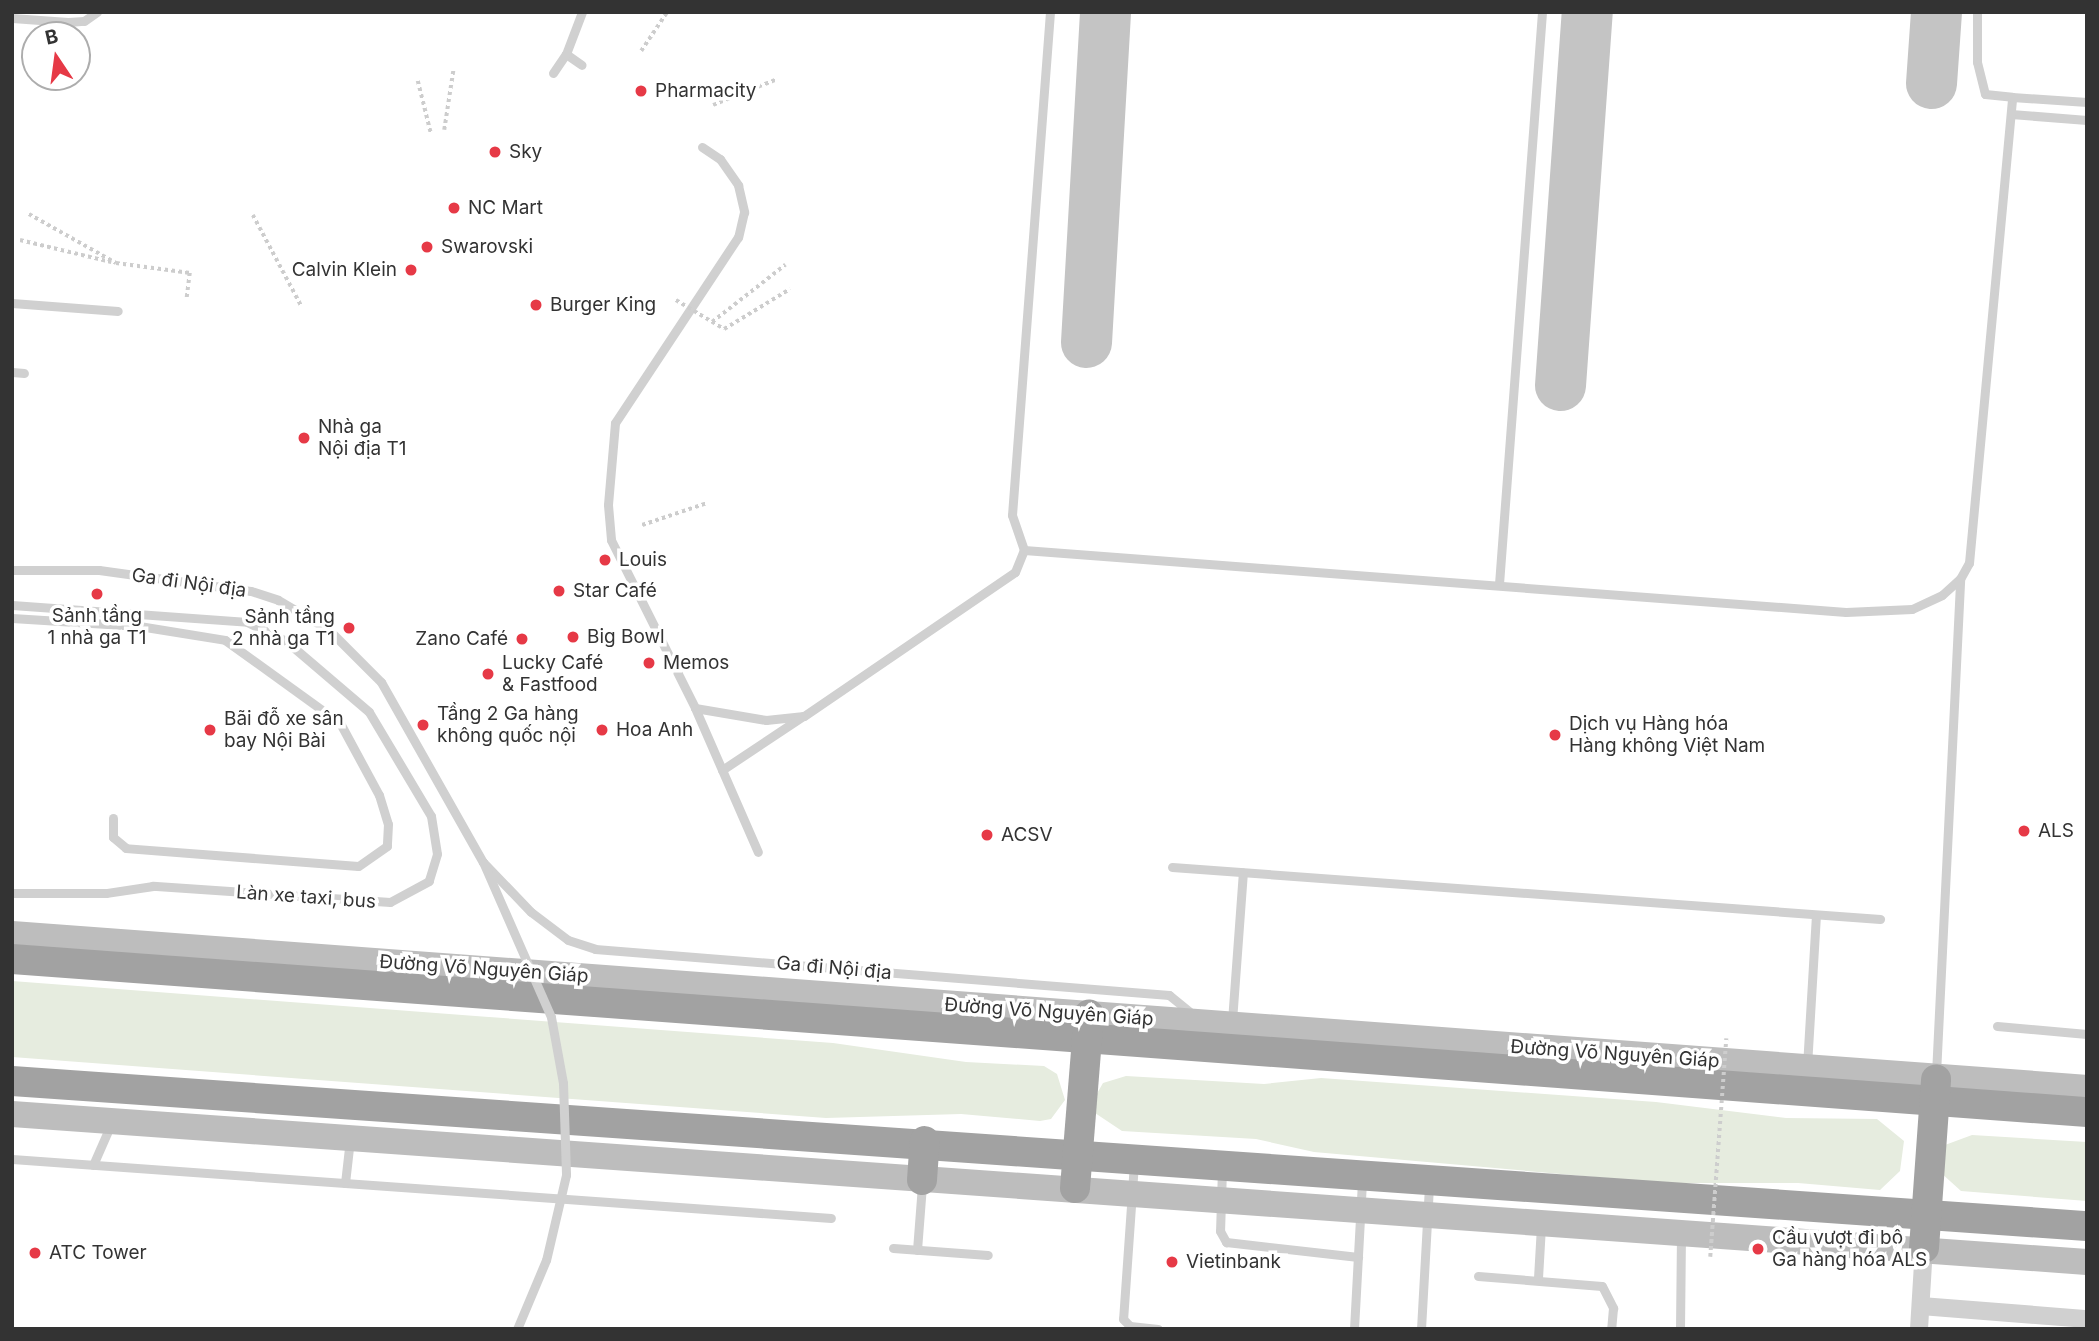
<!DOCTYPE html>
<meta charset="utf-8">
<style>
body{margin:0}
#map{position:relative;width:2099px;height:1341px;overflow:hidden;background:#fff;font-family:Inter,sans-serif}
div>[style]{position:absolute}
.green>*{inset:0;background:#e6ecdf}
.taxiway>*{height:51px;margin:-25.5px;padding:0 25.5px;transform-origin:25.5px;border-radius:25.5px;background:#c4c4c4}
.path>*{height:3.5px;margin-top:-1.75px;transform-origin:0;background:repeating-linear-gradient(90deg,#cdcdcd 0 3.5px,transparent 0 7px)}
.service>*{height:9px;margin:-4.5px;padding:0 4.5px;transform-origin:4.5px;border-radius:4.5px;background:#d0d0d0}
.minor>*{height:18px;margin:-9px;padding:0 9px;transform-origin:9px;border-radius:9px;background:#d0d0d0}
.secondary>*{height:26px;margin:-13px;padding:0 13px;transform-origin:13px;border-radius:13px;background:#bdbdbd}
.trunk>*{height:30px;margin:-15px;padding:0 15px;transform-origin:15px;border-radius:15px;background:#a2a2a2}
.path-bridge>*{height:3.5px;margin-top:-1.75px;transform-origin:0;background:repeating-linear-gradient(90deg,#cdcdcd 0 3.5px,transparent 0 7px)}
.service-bridge>*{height:9px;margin:-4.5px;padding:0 4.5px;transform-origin:4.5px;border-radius:4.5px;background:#d0d0d0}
.dots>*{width:19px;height:19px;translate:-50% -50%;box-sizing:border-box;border:4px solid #fff;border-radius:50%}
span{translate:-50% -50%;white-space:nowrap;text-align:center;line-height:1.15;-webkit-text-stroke:7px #fff;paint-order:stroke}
.poi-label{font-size:19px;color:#333}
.left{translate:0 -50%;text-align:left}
.right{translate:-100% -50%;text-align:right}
.street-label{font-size:19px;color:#333}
.frame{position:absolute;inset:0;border:14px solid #333;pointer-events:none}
.north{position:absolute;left:21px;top:21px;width:70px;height:70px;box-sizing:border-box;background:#fff;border:2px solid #adadad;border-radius:50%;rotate:347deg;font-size:19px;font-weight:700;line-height:28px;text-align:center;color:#333}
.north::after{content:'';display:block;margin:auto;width:24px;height:32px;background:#e63946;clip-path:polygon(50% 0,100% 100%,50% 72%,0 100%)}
</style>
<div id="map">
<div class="green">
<i style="clip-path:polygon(12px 981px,833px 1043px,966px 1062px,1044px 1066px,1057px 1074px,1065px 1100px,1051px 1119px,1040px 1121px,961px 1114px,826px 1118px,12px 1057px)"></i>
<i style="clip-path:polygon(1126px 1076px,1264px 1084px,1321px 1078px,1656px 1102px,1786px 1118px,1877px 1119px,1904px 1141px,1900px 1171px,1880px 1190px,1798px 1183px,1663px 1183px,1314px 1152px,1256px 1139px,1122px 1131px,1095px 1113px,1095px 1097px,1103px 1083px)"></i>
<i style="clip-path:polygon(1972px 1135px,2087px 1142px,2087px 1201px,1961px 1191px,1940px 1172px,1945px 1145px)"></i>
</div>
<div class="taxiway">
<i style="left:1931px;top:83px;width:71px;rotate:-86deg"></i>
<i style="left:1086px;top:342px;width:331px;rotate:-86.7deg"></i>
<i style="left:1560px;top:385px;width:374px;rotate:-85.9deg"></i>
</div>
<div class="path">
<i style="left:641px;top:51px;width:47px;rotate:-56.3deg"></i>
<i style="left:418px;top:81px;width:54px;rotate:76deg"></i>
<i style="left:713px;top:105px;width:67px;rotate:-22deg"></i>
<i style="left:444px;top:130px;width:60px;rotate:-81.3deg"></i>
<i style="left:29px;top:214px;width:100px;rotate:29.4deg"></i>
<i style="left:116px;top:263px;width:75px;rotate:7.7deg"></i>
<i style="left:190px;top:273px;width:25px;rotate:97deg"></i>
<i style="left:253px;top:215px;width:104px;rotate:62deg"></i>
<i style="left:20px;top:240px;width:94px;rotate:13.6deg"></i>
<i style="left:712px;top:322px;width:93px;rotate:-38deg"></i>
<i style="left:724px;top:329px;width:77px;rotate:-31.2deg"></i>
<i style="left:642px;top:525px;width:69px;rotate:-18.7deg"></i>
</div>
<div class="service">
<i style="left:1977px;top:12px;width:50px;rotate:90deg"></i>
<i style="left:1977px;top:62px;width:33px;rotate:76deg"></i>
<i style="left:1985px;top:94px;width:27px;rotate:6deg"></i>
<i style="left:12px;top:18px;width:56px;rotate:4.1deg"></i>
<i style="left:68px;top:22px;width:16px;rotate:-4deg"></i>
<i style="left:84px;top:21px;width:16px;rotate:-35deg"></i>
<i style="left:566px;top:54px;width:19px;rotate:35deg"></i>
<i style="left:553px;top:73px;width:23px;rotate:-56deg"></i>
<i style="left:566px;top:54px;width:45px;rotate:-69.1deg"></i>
<i style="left:2011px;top:114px;width:76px;rotate:4.5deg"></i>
<i style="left:702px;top:147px;width:22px;rotate:34deg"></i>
<i style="left:720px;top:159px;width:32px;rotate:55deg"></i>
<i style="left:738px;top:185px;width:28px;rotate:77deg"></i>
<i style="left:744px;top:212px;width:26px;rotate:103deg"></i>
<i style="left:738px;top:237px;width:223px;rotate:123.5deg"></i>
<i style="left:615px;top:423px;width:82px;rotate:94.9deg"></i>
<i style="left:608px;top:505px;width:35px;rotate:85deg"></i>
<i style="left:611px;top:540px;width:188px;rotate:63.4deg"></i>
<i style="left:695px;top:708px;width:157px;rotate:66.4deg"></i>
<i style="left:12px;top:303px;width:106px;rotate:4.3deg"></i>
<i style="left:12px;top:372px;width:12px;rotate:5deg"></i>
<i style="left:1024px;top:550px;width:37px;rotate:-109deg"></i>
<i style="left:1012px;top:515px;width:504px;rotate:-85.68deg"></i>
<i style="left:12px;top:570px;width:87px"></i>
<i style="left:99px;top:570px;width:153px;rotate:7.9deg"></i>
<i style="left:251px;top:591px;width:28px;rotate:18deg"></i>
<i style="left:278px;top:600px;width:59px;rotate:30.5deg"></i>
<i style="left:329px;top:630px;width:74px;rotate:45deg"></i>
<i style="left:381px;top:682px;width:207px;rotate:60.5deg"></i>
<i style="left:483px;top:862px;width:69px;rotate:46.2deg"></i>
<i style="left:531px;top:912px;width:46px;rotate:37.1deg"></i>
<i style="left:568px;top:940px;width:28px;rotate:18deg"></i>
<i style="left:595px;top:949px;width:576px;rotate:4.58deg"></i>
<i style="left:1169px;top:995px;width:32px;rotate:39deg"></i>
<i style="left:1499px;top:584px;width:574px;rotate:-85.7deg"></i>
<i style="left:12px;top:605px;width:236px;rotate:4.1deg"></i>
<i style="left:247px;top:622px;width:43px;rotate:26deg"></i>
<i style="left:286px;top:641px;width:109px;rotate:40.5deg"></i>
<i style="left:369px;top:712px;width:121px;rotate:59.2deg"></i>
<i style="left:431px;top:816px;width:38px;rotate:81deg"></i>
<i style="left:437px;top:854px;width:28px;rotate:107deg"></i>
<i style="left:429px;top:881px;width:44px;rotate:151.7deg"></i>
<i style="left:390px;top:902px;width:238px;rotate:-176.1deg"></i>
<i style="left:153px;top:886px;width:48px;rotate:171.5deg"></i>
<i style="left:106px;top:893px;width:94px;rotate:180deg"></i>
<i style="left:12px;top:618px;width:127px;rotate:3.6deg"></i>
<i style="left:139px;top:626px;width:87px;rotate:9.2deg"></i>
<i style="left:225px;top:640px;width:142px;rotate:35.8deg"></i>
<i style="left:340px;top:723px;width:82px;rotate:61.6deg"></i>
<i style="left:379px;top:795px;width:30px;rotate:73deg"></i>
<i style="left:388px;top:824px;width:22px;rotate:93deg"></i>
<i style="left:387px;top:846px;width:35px;rotate:145deg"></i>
<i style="left:358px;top:866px;width:233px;rotate:-175.6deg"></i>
<i style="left:126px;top:848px;width:17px;rotate:-140deg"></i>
<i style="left:113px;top:837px;width:19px;rotate:-90deg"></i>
<i style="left:695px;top:708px;width:72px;rotate:9.6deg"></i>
<i style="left:766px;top:720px;width:38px;rotate:-6deg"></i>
<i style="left:804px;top:716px;width:255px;rotate:-34.3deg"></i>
<i style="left:1015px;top:572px;width:24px;rotate:-68deg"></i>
<i style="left:1024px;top:550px;width:824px;rotate:4.31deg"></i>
<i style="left:1846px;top:612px;width:66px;rotate:-2.6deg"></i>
<i style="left:1912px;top:609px;width:33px;rotate:-25deg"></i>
<i style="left:1942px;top:595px;width:24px;rotate:-42deg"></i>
<i style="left:1960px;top:579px;width:18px;rotate:-61deg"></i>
<i style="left:1969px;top:563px;width:468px;rotate:-84.7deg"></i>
<i style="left:2012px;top:97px;width:75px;rotate:3.8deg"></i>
<i style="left:722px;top:770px;width:97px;rotate:-33.7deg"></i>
<i style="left:1172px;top:867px;width:710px;rotate:4.2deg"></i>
<i style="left:1232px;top:1021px;width:149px;rotate:-85.8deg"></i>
<i style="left:1997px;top:1026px;width:90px;rotate:5.1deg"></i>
<i style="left:1807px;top:1066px;width:151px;rotate:-86.6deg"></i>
<i style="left:1936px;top:1074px;width:496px;rotate:-87.2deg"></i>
<i style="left:12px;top:1159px;width:821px;rotate:4.12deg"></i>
<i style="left:1134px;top:1163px;width:156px;rotate:94deg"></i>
<i style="left:1123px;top:1319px;width:10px;rotate:45deg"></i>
<i style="left:1130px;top:1326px;width:28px;rotate:6deg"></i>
<i style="left:93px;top:1165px;width:45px;rotate:-66.3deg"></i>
<i style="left:1222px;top:1169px;width:62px;rotate:91.8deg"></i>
<i style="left:1220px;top:1231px;width:13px;rotate:61deg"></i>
<i style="left:1226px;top:1242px;width:133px;rotate:6.5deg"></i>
<i style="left:345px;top:1183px;width:44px;rotate:-83.5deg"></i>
<i style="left:893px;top:1248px;width:95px;rotate:4.2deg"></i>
<i style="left:917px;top:1250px;width:65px;rotate:-85.6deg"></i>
<i style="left:1478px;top:1276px;width:124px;rotate:4.6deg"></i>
<i style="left:1602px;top:1286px;width:25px;rotate:63deg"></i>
<i style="left:1613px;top:1308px;width:21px;rotate:95deg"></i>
<i style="left:1538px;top:1278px;width:52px;rotate:-86.7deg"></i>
<i style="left:1354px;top:1329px;width:149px;rotate:-86.9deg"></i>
<i style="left:1421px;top:1329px;width:145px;rotate:-86.8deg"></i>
<i style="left:1680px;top:1329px;width:94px;rotate:-89.4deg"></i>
</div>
<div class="minor">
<i style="left:1921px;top:1306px;width:167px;rotate:4.5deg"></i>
<i style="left:1919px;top:1329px;width:81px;rotate:-86.5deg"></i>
</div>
<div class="secondary">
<i style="left:12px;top:934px;width:2081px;rotate:4.24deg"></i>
<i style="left:12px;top:1114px;width:2080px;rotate:4.08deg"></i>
</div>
<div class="trunk">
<i style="left:12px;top:959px;width:2081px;rotate:4.22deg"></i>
<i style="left:12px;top:1081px;width:2080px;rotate:4deg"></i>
<i style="left:922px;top:1180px;width:39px;rotate:-86deg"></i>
<i style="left:1075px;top:1188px;width:174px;rotate:-85.4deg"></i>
<i style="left:1924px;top:1248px;width:169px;rotate:-85.9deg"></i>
</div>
<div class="path-bridge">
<i style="left:676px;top:300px;width:56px;rotate:31.1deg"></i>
<i style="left:1710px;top:1257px;width:219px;rotate:-85.8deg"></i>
</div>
<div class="service-bridge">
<i style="left:483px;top:862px;width:169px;rotate:66.3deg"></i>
<i style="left:551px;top:1017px;width:67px;rotate:79.7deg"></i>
<i style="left:563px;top:1083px;width:92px;rotate:88.1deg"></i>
<i style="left:566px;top:1175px;width:87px;rotate:103.2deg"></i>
<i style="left:546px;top:1260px;width:75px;rotate:112.8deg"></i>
</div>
<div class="dots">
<i style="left:641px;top:91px;background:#e63946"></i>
<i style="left:495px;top:152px;background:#e63946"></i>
<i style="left:454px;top:208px;background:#e63946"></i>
<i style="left:427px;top:247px;background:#e63946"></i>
<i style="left:411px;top:270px;background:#e63946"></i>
<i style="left:536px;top:305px;background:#e63946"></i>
<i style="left:304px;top:438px;background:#e63946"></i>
<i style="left:605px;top:560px;background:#e63946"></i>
<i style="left:559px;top:591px;background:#e63946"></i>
<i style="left:97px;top:594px;background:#e63946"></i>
<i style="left:349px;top:628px;background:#e63946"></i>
<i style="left:573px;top:637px;background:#e63946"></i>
<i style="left:522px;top:639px;background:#e63946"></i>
<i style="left:649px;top:663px;background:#e63946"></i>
<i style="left:488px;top:674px;background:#e63946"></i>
<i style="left:423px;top:725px;background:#e63946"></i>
<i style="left:210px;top:730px;background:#e63946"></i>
<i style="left:602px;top:730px;background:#e63946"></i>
<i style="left:1555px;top:735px;background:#e63946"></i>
<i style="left:2024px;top:831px;background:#e63946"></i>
<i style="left:987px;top:835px;background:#e63946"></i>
<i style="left:1758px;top:1249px;background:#e63946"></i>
<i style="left:35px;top:1253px;background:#e63946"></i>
<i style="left:1172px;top:1262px;background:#e63946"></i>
</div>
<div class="poi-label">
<span class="left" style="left:655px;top:91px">Pharmacity</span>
<span class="left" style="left:509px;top:152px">Sky</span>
<span class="left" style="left:468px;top:208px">NC Mart</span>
<span class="left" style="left:441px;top:247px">Swarovski</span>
<span class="right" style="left:397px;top:270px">Calvin Klein</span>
<span class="left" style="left:550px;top:305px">Burger King</span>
<span class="left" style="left:318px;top:438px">Nhà ga<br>Nội địa T1</span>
<span class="left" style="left:619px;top:560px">Louis</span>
<span class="left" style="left:573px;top:591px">Star Café</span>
<span style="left:97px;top:627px">Sảnh tầng<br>1 nhà ga T1</span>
<span class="right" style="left:335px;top:628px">Sảnh tầng<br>2 nhà ga T1</span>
<span class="left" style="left:587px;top:637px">Big Bowl</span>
<span class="right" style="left:508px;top:639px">Zano Café</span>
<span class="left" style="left:502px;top:674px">Lucky Café<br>&amp; Fastfood</span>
<span class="left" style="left:663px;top:663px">Memos</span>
<span class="left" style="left:437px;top:725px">Tầng 2 Ga hàng<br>không quốc nội</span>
<span class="left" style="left:224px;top:730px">Bãi đỗ xe sân<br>bay Nội Bài</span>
<span class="left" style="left:1569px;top:735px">Dịch vụ Hàng hóa<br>Hàng không Việt Nam</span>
<span class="left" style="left:616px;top:730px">Hoa Anh</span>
<span class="left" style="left:2038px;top:831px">ALS</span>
<span class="left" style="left:1001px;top:835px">ACSV</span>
<span class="left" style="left:1772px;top:1249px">Cầu vượt đi bộ<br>Ga hàng hóa ALS</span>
<span class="left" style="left:49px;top:1253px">ATC Tower</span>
<span class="left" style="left:1186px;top:1262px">Vietinbank</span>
</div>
<div class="street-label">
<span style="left:189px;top:583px;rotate:8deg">Ga đi Nội địa</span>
<span style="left:306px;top:897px;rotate:4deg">Làn xe taxi, bus</span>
<span style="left:834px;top:968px;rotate:5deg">Ga đi Nội địa</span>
<span style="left:484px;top:969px;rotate:4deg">Đường Võ Nguyên Giáp</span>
<span style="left:1049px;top:1012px;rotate:4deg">Đường Võ Nguyên Giáp</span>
<span style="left:1615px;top:1054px;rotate:4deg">Đường Võ Nguyên Giáp</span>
</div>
<div class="frame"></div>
<div class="north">B</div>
</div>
